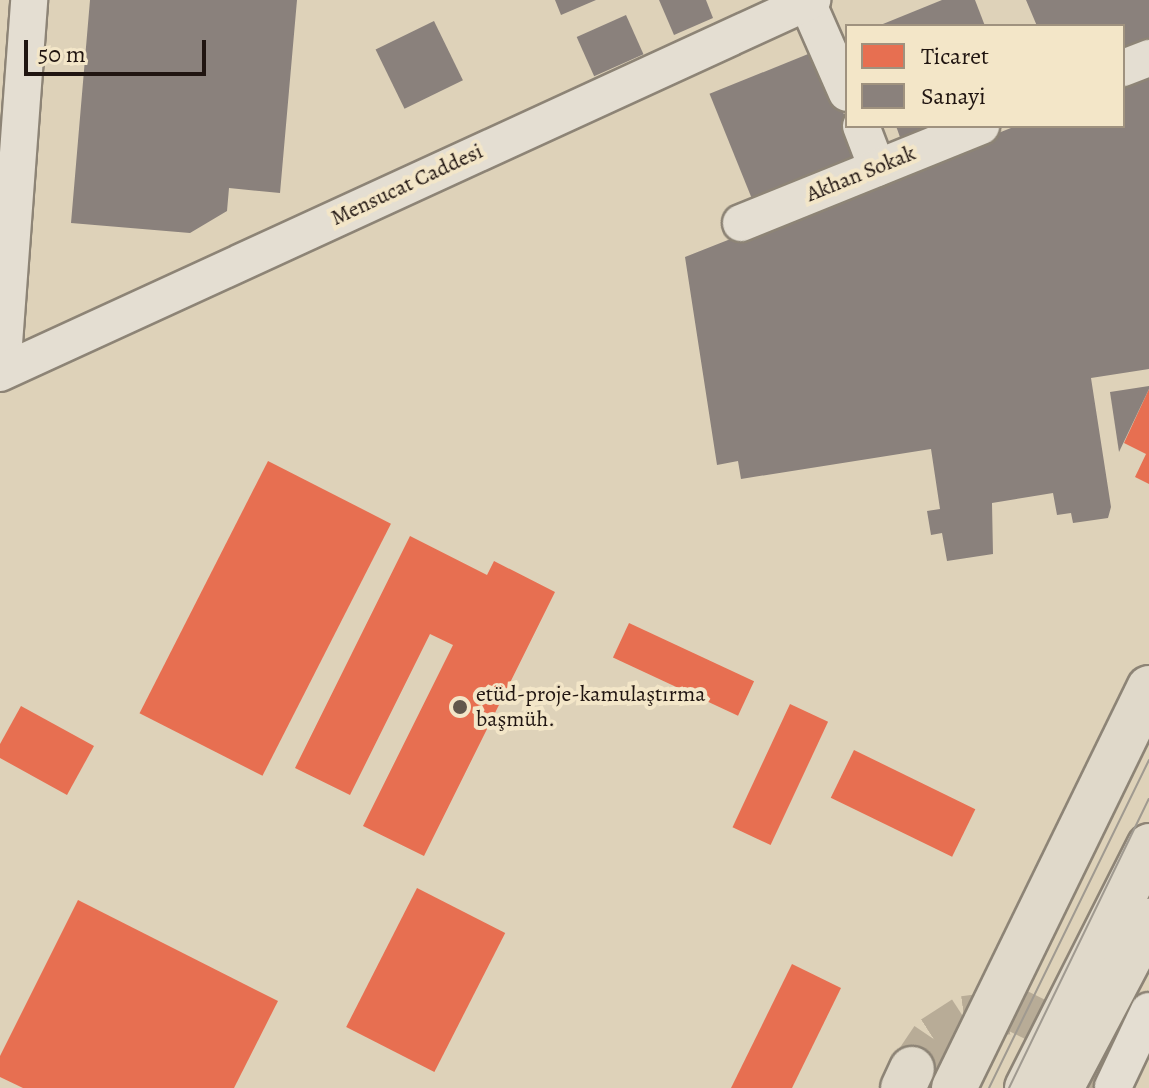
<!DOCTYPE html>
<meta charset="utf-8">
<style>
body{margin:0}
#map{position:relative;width:1149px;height:1088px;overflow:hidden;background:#ded2b9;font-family:Alegreya,serif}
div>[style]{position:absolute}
.shops>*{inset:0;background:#e76f51;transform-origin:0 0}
.industry>*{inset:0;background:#8a817c;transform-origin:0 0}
.major-tunnel>*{height:44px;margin-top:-22px;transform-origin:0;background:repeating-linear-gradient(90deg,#b8ac97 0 44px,transparent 0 66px)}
.roads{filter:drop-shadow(2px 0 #8d8476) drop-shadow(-2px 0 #8d8476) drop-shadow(0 2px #8d8476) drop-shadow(0 -2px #8d8476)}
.minor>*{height:36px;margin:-18px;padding:0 18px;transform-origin:18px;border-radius:18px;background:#e4ded2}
.major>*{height:44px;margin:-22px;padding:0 22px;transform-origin:22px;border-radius:22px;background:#e0d9ca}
.highway>*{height:44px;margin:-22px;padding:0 22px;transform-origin:22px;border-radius:22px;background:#e0d9ca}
.tram>*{height:2px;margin:-1px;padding:0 1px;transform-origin:1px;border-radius:1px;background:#a09a90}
.dots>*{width:22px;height:22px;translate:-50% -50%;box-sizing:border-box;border:4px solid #f3e6c8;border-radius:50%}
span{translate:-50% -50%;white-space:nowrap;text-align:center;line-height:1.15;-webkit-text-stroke:8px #f3e6c8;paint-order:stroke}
.street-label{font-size:22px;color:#201511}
.poi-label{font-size:22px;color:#201511}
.left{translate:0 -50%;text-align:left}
.legend{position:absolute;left:845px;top:24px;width:280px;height:104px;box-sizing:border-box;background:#f3e6c8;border:2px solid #9f927f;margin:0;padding:10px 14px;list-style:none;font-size:24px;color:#201511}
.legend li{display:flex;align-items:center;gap:16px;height:40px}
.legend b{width:40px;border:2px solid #9f927f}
.scale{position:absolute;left:24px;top:40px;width:182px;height:36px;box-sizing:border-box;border:4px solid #201511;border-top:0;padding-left:10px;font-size:24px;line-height:28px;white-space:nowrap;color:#201511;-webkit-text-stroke:6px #f3e6c8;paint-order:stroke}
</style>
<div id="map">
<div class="shops">
<i style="clip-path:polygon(1149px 389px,1149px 484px,1135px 477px,1146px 454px,1124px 443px)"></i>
<i style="left:268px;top:461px;width:138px;height:283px;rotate:27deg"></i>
<i style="clip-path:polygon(410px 536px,487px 575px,494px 561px,555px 592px,424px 856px,363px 826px,453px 645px,430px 634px,350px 795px,295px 768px)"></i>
<i style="left:629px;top:623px;width:138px;height:38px;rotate:25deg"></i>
<i style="left:790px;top:704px;width:42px;height:136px;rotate:25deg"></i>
<i style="clip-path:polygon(21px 706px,94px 746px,67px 795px,0 758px,0 744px)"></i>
<i style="left:854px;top:750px;width:135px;height:53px;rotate:26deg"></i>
<i style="left:417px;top:888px;width:99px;height:156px;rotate:27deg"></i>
<i style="clip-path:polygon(78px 900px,278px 1001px,234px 1088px,23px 1088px,0 1077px,0 1056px)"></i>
<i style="clip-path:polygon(792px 964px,841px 988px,792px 1088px,731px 1088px)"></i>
</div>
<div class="industry">
<i style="clip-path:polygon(90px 0,297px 0,280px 193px,229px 188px,227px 211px,190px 233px,71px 223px)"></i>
<i style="clip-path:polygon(555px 0,596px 0,561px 15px)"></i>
<i style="clip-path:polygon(659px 0,706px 0,713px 18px,674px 35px)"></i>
<i style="clip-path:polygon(942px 0,975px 0,985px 26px,878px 26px)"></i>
<i style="clip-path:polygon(1026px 0,1149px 0,1149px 38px,1123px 49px,1123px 26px,1037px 26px)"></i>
<i style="left:626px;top:15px;width:43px;height:54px;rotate:66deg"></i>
<i style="left:434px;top:21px;width:66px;height:65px;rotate:64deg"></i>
<i style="left:818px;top:50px;width:114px;height:117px;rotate:68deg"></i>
<i style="clip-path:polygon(1149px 69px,1149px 369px,1091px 378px,1111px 507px,1108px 518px,1073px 523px,1071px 513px,1057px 515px,1053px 493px,992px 503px,993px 554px,947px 561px,942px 533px,931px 535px,927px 511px,940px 509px,931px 449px,741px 479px,738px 461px,717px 465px,685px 257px,1016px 126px,1123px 126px,1123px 84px)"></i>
<i style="clip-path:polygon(896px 126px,937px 126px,901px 140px)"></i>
<i style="clip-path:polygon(1149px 386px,1149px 389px,1119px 452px,1110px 392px)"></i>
</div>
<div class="major-tunnel">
<i style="left:912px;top:1069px;width:37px;rotate:-56deg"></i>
<i style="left:933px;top:1038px;width:37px;rotate:-33deg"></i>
<i style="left:964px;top:1018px;width:54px;rotate:-7.4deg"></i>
<i style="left:1018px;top:1011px;width:55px;rotate:26.1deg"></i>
<i style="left:1067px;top:1035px;width:35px;rotate:53deg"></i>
<i style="left:1088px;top:1063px;width:26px;rotate:72deg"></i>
</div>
<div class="roads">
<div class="minor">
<i style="left:807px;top:2px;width:99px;rotate:66.3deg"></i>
<i style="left:1123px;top:68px;width:28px;rotate:-21deg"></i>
<i style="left:861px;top:126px;width:45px;rotate:69.1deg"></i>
<i style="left:741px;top:223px;width:259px;rotate:-22deg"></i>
<i style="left:2px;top:371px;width:372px;rotate:-85.8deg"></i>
<i style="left:0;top:373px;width:894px;rotate:-24.67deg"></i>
<i style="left:1113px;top:1087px;width:84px;rotate:-64.7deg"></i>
</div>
<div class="major">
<i style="left:903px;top:1088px;width:21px;rotate:-65deg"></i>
</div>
<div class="highway">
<i style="left:954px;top:1088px;width:445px;rotate:-64deg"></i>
<i style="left:1027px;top:1088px;width:271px;rotate:-63.2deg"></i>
<i style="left:1061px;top:1088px;width:189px;rotate:-62.2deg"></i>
</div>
</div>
<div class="tram">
<i style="left:989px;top:1088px;width:365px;rotate:-64deg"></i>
<i style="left:1009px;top:1088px;width:321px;rotate:-64.2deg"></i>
</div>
<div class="dots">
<i style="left:460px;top:707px;background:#62574c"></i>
</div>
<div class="street-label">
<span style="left:861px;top:174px;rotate:-22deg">Akhan Sokak</span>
<span style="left:407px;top:185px;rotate:-25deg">Mensucat Caddesi</span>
</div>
<div class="poi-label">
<span class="left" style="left:476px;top:707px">etüd-proje-kamulaştırma<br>başmüh.</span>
</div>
<ul class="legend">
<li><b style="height:22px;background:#e76f51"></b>Ticaret</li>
<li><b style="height:22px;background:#8a817c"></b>Sanayi</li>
</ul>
<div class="scale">50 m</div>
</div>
